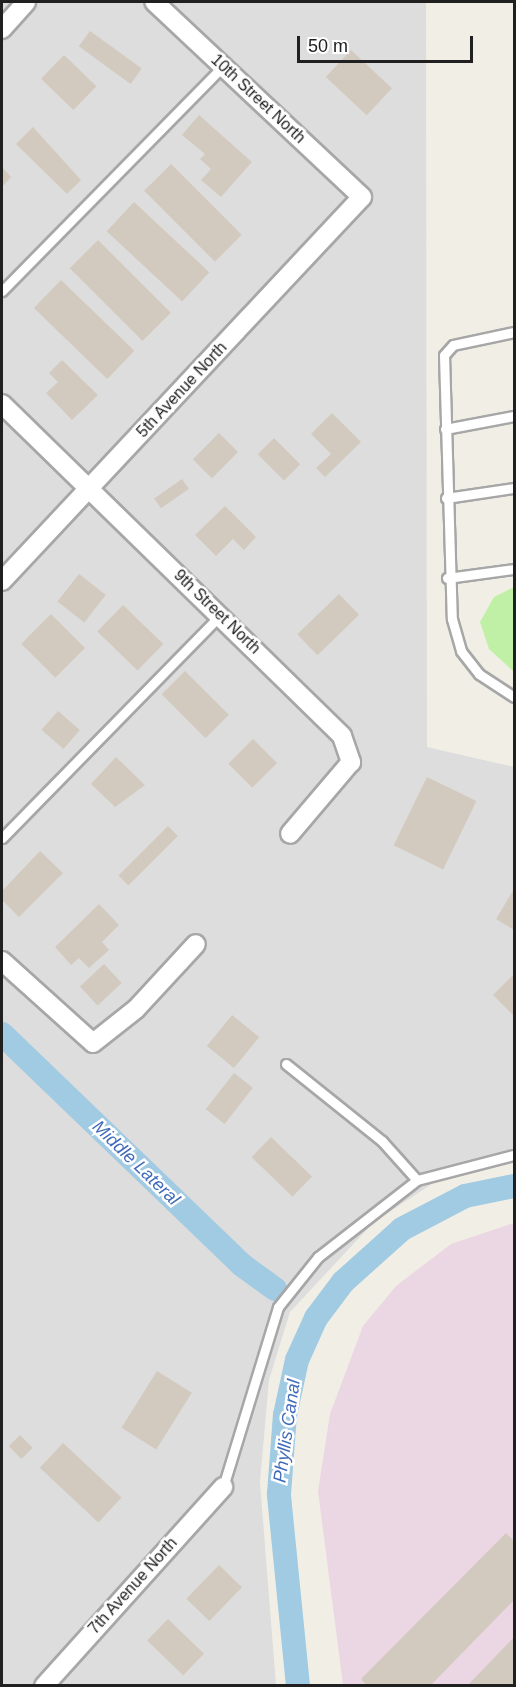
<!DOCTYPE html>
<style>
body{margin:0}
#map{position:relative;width:516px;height:1687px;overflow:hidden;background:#f1efe5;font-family:Helvetica,sans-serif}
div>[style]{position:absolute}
.residential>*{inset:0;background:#dedddd}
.industrial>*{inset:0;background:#ebd6e4}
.grass>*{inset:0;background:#bff0a6}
.canal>*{height:24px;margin:-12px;padding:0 12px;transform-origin:12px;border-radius:12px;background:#a1cae3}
.building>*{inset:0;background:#d2cabe;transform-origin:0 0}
.roads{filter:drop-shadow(2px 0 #a7a7a7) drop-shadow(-2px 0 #a7a7a7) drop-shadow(0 2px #a7a7a7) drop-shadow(0 -2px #a7a7a7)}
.lane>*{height:9px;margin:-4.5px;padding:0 4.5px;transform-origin:4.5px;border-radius:4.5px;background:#fff}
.street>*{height:18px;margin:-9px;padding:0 9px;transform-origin:9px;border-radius:9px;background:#fff}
span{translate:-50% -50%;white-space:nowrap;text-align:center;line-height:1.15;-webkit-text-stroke:5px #fff;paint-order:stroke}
.street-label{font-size:16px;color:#202020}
.water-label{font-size:18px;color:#416bba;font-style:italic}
.frame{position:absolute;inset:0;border:3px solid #202020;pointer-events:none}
.scale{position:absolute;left:297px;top:36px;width:176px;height:27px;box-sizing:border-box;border:3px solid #202020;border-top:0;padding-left:8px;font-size:18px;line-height:21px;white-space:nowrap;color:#202020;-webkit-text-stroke:4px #fff;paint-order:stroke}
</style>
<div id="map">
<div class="residential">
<i style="clip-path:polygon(2px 2px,426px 2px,427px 747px,514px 767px,514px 1152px,441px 1178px,374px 1222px,290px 1312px,269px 1380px,260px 1482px,276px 1685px,2px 1686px)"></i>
</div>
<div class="industrial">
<i style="clip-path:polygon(514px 1223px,514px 1685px,343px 1685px,318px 1491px,330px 1414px,363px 1326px,396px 1286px,451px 1244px)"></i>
</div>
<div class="grass">
<i style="clip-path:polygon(514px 587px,514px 672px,489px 649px,480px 622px,494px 597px)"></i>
</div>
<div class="canal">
<i style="left:2px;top:1034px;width:333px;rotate:43.9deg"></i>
<i style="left:242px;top:1265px;width:41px;rotate:36deg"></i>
<i style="left:298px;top:1686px;width:193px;rotate:-95.7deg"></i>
<i style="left:279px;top:1494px;width:79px;rotate:-85.7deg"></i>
<i style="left:285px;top:1415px;width:56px;rotate:-77.7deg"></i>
<i style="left:297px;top:1360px;width:46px;rotate:-65.7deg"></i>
<i style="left:316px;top:1318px;width:45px;rotate:-53.1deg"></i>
<i style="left:343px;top:1282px;width:79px;rotate:-41.9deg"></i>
<i style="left:402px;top:1229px;width:71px;rotate:-27.6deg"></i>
<i style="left:465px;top:1196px;width:50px;rotate:-11.5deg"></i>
</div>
<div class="building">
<i style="left:90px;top:31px;width:64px;height:19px;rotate:36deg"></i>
<i style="left:351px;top:50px;width:56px;height:37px;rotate:43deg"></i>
<i style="left:64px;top:55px;width:45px;height:33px;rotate:44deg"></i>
<i style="clip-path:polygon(199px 115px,252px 162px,221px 197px,201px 180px,211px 169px,200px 159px,205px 154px,182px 135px)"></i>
<i style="clip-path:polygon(33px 127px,81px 180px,67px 194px,16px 144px)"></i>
<i style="left:171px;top:164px;width:100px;height:38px;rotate:45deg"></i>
<i style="clip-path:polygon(2px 167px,11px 177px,2px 187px)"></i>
<i style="left:134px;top:202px;width:103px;height:40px;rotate:43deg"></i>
<i style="left:98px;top:240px;width:103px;height:40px;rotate:45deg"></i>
<i style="left:61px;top:280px;width:102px;height:39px;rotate:44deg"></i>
<i style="clip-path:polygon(62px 360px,98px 395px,72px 420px,46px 393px,58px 382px,49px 373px)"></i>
<i style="clip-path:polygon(332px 413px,361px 442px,325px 477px,316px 468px,331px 454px,311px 434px)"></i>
<i style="left:219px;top:433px;width:27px;height:37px;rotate:45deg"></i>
<i style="left:274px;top:438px;width:37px;height:23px;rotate:45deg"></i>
<i style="left:182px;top:479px;width:12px;height:34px;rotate:55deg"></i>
<i style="clip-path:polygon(225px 506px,256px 537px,244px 550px,233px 539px,216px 556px,195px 535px)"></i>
<i style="left:79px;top:574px;width:34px;height:35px;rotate:38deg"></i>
<i style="left:339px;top:594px;width:29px;height:58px;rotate:46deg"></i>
<i style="left:123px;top:605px;width:56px;height:37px;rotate:44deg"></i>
<i style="left:51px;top:614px;width:48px;height:42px;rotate:45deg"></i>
<i style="left:185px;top:671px;width:62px;height:33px;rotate:45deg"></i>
<i style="left:58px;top:711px;width:29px;height:25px;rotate:41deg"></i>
<i style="left:253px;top:739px;width:34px;height:35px;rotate:45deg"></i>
<i style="clip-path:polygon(116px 757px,145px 785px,115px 807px,91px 784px)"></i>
<i style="left:427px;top:777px;width:55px;height:76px;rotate:26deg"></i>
<i style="left:168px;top:826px;width:14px;height:70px;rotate:45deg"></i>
<i style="clip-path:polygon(40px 851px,63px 873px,19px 917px,2px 900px,2px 891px)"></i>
<i style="clip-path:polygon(514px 889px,514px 930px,496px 919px)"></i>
<i style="clip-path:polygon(99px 904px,119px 925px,102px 942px,109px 950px,89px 968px,79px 958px,71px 965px,55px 947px)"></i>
<i style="left:104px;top:964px;width:26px;height:33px;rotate:47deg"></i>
<i style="clip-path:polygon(514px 974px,514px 1016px,493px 995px)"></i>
<i style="left:232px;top:1015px;width:35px;height:40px;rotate:39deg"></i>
<i style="left:234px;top:1073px;width:24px;height:46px;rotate:38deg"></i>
<i style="left:271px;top:1137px;width:57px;height:28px;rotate:44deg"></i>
<i style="left:157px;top:1371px;width:41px;height:67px;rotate:32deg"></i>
<i style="left:20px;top:1435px;width:18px;height:16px;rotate:45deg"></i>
<i style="left:63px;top:1443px;width:80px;height:34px;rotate:43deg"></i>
<i style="clip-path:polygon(506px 1533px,514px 1541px,514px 1600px,430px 1686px,367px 1686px,361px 1679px)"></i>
<i style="left:219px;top:1565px;width:32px;height:47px;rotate:44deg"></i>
<i style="left:168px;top:1619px;width:50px;height:30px;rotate:44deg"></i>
<i style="clip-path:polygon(514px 1637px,514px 1686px,467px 1686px)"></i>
</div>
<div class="roads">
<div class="lane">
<i style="left:2px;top:291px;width:315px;rotate:-45.5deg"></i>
<i style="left:514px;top:332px;width:62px;rotate:168deg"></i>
<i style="left:453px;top:345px;width:13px;rotate:132deg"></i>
<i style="left:444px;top:355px;width:264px;rotate:88.3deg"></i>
<i style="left:452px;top:619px;width:33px;rotate:74deg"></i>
<i style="left:461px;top:651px;width:29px;rotate:52deg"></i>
<i style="left:479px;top:674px;width:42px;rotate:33.3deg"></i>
<i style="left:445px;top:429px;width:70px;rotate:-10.7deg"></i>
<i style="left:446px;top:498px;width:69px;rotate:-8.4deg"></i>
<i style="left:447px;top:578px;width:68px;rotate:-7.7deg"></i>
<i style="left:2px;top:838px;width:313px;rotate:-45.6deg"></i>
<i style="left:286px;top:1064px;width:123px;rotate:38.7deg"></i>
<i style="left:382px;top:1141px;width:52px;rotate:48.1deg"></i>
<i style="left:223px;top:1487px;width:188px;rotate:-73deg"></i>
<i style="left:278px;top:1307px;width:64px;rotate:-51.3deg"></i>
<i style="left:318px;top:1257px;width:125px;rotate:-37.9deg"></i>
<i style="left:417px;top:1180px;width:100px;rotate:-14.5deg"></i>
</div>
<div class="street">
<i style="left:2px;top:29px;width:36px;rotate:-48deg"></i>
<i style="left:2px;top:404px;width:475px;rotate:44.3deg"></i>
<i style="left:342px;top:736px;width:28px;rotate:71deg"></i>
<i style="left:351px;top:762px;width:94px;rotate:130.3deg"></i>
<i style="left:2px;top:581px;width:526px;rotate:-46.85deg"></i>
<i style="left:362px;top:197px;width:285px;rotate:-136.8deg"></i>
<i style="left:2px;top:961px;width:122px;rotate:42deg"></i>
<i style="left:93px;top:1043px;width:55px;rotate:-38.3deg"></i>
<i style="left:136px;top:1009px;width:88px;rotate:-47.3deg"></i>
<i style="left:44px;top:1686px;width:268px;rotate:-48deg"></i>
</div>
</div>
<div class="street-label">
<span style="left:258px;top:99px;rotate:43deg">10th Street North</span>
<span style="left:182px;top:390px;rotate:-47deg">5th Avenue North</span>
<span style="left:217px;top:612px;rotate:44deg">9th Street North</span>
<span style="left:133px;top:1586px;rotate:-48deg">7th Avenue North</span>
</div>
<div class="water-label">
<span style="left:136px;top:1163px;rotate:44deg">Middle Lateral</span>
<span style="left:287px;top:1431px;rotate:-82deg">Phyllis Canal</span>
</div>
<div class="frame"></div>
<div class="scale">50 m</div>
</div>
